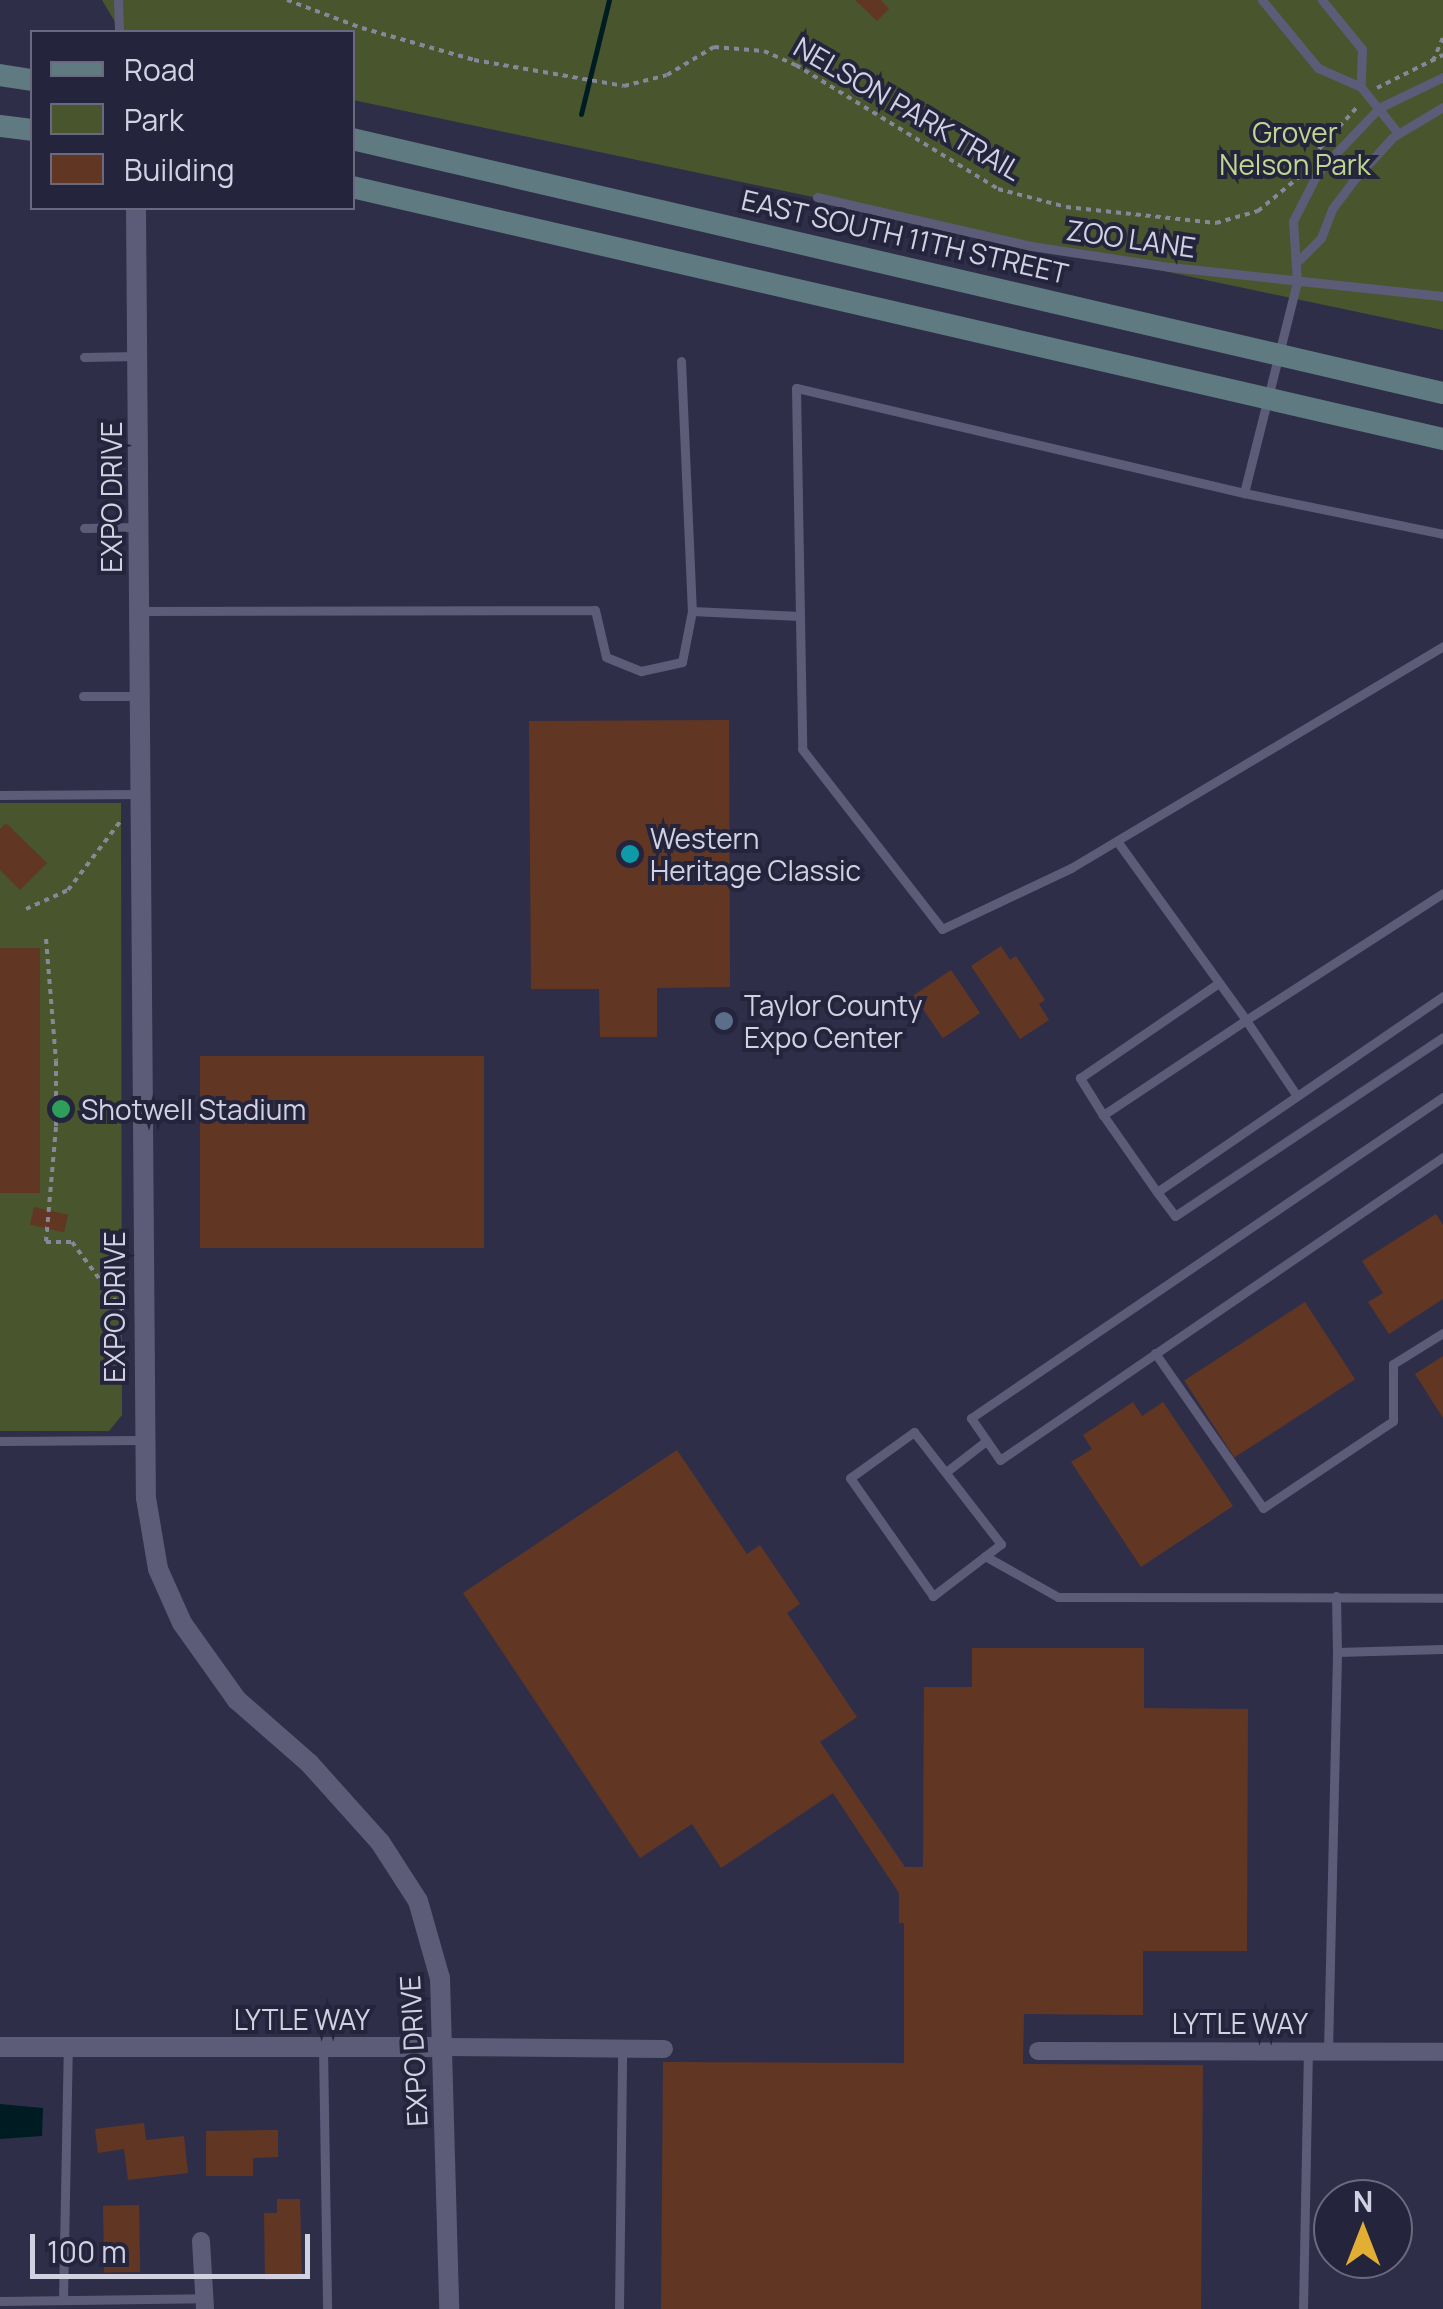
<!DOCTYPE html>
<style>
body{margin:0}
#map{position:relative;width:1443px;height:2309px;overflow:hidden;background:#2f2e48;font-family:Manrope,sans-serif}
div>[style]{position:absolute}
.green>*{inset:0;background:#48552d}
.water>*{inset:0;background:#001c23}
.stream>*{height:5px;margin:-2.5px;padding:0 2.5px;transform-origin:2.5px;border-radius:2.5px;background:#001c23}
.building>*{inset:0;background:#613724;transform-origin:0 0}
.path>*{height:4px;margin-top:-2px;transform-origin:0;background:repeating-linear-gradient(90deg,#87879c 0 5px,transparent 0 10px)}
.service>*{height:9px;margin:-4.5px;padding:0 4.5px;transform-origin:4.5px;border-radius:4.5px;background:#5c5c79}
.minor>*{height:18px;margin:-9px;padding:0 9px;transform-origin:9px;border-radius:9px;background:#5c5c79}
.tertiary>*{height:20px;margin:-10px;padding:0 10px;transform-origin:10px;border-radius:10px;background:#5c5c79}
.secondary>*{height:22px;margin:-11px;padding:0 11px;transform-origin:11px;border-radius:11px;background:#5f7b81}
.dots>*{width:28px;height:28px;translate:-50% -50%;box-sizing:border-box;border:5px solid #25243d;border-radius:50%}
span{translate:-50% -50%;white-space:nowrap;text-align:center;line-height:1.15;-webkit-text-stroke:8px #25243d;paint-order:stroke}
.street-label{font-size:28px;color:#d1d1e2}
.park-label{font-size:28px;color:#bed68f}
.poi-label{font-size:28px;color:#d1d1e2}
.left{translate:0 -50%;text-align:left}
.legend{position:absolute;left:30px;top:30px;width:325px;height:180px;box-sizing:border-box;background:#25243d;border:2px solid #6a697f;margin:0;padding:12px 18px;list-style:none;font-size:30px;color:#d1d1e2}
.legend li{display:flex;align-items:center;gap:20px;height:50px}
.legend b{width:50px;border:2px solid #6a697f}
.north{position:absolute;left:1313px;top:2179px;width:100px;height:100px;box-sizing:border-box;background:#25243d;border:2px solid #6a697f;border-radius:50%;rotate:0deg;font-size:28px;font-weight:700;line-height:40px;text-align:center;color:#d1d1e2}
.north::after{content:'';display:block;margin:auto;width:35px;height:45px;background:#e2af34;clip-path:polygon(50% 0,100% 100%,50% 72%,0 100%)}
.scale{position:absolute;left:30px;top:2234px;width:280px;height:45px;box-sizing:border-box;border:5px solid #d1d1e2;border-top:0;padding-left:12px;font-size:30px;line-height:35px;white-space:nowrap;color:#d1d1e2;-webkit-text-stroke:8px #25243d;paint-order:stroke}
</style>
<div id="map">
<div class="green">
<i style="clip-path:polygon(102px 0,1443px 0,1443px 330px,353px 100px,352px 32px,121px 32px)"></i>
<i style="clip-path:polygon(0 803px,121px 803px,122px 1415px,109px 1431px,0 1431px)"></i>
</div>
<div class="water">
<i style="clip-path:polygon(0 2104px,43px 2108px,42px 2136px,0 2139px)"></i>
</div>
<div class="stream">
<i style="left:581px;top:114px;width:117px;rotate:-76.2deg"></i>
</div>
<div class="building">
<i style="clip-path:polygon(855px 0,881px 0,889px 9px,877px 21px)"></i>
<i style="clip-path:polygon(729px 720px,730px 987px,657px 988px,657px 1037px,600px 1037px,599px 989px,531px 989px,529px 721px)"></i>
<i style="clip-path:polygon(6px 823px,47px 863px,20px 890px,0 870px,0 829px)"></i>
<i style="clip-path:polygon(1001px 946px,1010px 960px,1016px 956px,1045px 1000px,1039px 1004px,1049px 1020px,1020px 1039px,971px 966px)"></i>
<i style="left:0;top:948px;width:40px;height:245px"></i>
<i style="left:951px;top:970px;width:52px;height:45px;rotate:56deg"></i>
<i style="left:200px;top:1056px;width:284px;height:192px"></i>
<i style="left:34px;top:1207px;width:35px;height:18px;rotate:13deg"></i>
<i style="clip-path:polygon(1436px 1214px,1443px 1225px,1443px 1299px,1389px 1334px,1368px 1302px,1383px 1293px,1362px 1261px)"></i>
<i style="left:1305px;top:1302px;width:92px;height:144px;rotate:57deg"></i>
<i style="clip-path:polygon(1443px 1356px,1443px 1418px,1415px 1374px)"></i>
<i style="clip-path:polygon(1133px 1402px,1142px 1416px,1163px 1402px,1233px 1506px,1141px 1567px,1071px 1462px,1092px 1449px,1083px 1435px)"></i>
<i style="clip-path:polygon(677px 1450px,747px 1554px,760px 1545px,800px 1604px,787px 1613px,857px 1717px,820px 1742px,905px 1867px,923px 1867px,924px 1687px,972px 1687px,972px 1648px,1144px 1648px,1144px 1708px,1248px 1709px,1247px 1951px,1143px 1951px,1143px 2015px,1024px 2014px,1023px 2064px,1203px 2065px,1201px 2309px,661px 2309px,663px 2062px,904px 2063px,904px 1923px,899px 1923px,899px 1893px,833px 1793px,721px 1868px,692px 1824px,640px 1858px,463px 1593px)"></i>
<i style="clip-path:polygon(144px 2123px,146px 2140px,184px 2136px,188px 2173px,128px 2180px,124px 2149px,98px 2153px,95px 2129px)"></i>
<i style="clip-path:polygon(278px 2130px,278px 2157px,253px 2158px,253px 2176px,206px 2176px,206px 2131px)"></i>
<i style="clip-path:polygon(277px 2199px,300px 2199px,302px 2279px,265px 2280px,264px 2213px,277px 2213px)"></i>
<i style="left:139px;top:2205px;width:67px;height:36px;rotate:89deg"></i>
</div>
<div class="path">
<i style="left:287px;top:0;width:80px;rotate:20.5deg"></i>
<i style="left:362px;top:28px;width:116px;rotate:15.9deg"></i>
<i style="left:474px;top:60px;width:152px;rotate:9.8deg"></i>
<i style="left:624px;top:86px;width:44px;rotate:-14.3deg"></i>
<i style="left:667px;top:75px;width:55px;rotate:-30.8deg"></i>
<i style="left:714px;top:47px;width:50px;rotate:4.6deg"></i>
<i style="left:764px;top:51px;width:35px;rotate:24deg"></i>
<i style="left:796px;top:65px;width:237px;rotate:31.5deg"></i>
<i style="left:998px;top:189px;width:70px;rotate:14.8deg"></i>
<i style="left:1066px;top:207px;width:151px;rotate:6.1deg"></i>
<i style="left:1216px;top:223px;width:44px;rotate:-15.9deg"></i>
<i style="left:1258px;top:211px;width:53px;rotate:-39.7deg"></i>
<i style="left:1433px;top:61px;width:25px;rotate:-67deg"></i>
<i style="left:1377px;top:88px;width:74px;rotate:-26.6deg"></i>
<i style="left:1319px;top:149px;width:59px;rotate:-47.7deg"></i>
<i style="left:26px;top:909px;width:46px;rotate:-24.3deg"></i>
<i style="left:68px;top:890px;width:89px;rotate:-52.7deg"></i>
<i style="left:46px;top:939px;width:122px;rotate:85.3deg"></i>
<i style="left:56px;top:1061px;width:66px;rotate:90deg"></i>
<i style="left:56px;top:1127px;width:115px;rotate:95deg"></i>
<i style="left:46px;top:1242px;width:26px"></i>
<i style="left:72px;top:1242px;width:87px;rotate:53.4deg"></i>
</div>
<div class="service">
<i style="left:118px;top:0;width:32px;rotate:88deg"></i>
<i style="left:1262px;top:0;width:88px;rotate:50.5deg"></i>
<i style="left:1318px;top:68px;width:47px;rotate:23.8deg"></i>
<i style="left:1322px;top:0;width:63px;rotate:50.8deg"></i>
<i style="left:1362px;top:49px;width:38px;rotate:92deg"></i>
<i style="left:1361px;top:87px;width:59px;rotate:51.2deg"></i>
<i style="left:1443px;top:77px;width:71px;rotate:154.2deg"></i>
<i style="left:1379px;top:108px;width:88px;rotate:133.6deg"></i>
<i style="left:1318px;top:172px;width:55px;rotate:117deg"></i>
<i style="left:1293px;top:221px;width:61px;rotate:86.2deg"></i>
<i style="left:1297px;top:282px;width:218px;rotate:104.1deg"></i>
<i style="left:1244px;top:493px;width:460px;rotate:-166.8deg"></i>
<i style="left:796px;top:388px;width:361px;rotate:89deg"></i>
<i style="left:802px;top:749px;width:228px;rotate:52.1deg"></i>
<i style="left:942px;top:929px;width:143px;rotate:-25.3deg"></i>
<i style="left:1071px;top:868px;width:433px;rotate:-30.8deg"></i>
<i style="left:817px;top:197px;width:220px;rotate:12.9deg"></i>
<i style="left:1031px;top:246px;width:141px;rotate:8.6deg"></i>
<i style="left:1170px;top:267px;width:275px;rotate:6.1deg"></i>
<i style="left:1299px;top:260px;width:31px;rotate:-45deg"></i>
<i style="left:1321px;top:238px;width:31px;rotate:-69deg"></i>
<i style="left:1332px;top:209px;width:34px;rotate:-53deg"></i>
<i style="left:1352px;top:182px;width:61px;rotate:-47.7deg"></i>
<i style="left:1393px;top:137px;width:58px;rotate:-31deg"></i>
<i style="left:84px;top:357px;width:52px;rotate:-1.1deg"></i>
<i style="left:681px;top:361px;width:250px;rotate:87.5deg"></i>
<i style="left:1244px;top:493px;width:203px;rotate:11.6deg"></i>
<i style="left:84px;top:528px;width:52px;rotate:-1.1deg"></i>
<i style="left:142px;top:611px;width:453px;rotate:-0.1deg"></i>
<i style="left:595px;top:610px;width:48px;rotate:76.8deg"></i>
<i style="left:606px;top:657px;width:38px;rotate:22deg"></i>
<i style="left:641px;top:671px;width:42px;rotate:-12.4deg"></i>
<i style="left:682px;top:662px;width:52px;rotate:-78.9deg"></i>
<i style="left:692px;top:611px;width:108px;rotate:2.7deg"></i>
<i style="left:83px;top:696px;width:57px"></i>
<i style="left:0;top:795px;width:140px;rotate:-0.4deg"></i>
<i style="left:1117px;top:841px;width:221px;rotate:54.2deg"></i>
<i style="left:1246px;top:1020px;width:172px;rotate:146.4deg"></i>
<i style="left:1103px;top:1115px;width:94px;rotate:55deg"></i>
<i style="left:1157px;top:1192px;width:347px;rotate:-34.4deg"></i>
<i style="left:1297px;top:1096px;width:92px;rotate:-123.9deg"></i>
<i style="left:1246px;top:1020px;width:234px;rotate:-32.8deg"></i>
<i style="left:1443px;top:1097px;width:571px;rotate:145.78deg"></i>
<i style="left:971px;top:1418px;width:51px;rotate:55.4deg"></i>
<i style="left:1000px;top:1460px;width:537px;rotate:-34.37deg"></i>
<i style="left:1103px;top:1115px;width:44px;rotate:-121.9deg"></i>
<i style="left:1080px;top:1078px;width:168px;rotate:-34.4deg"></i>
<i style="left:1157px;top:1192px;width:30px;rotate:53deg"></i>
<i style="left:1175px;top:1216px;width:322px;rotate:-33.7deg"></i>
<i style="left:1155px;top:1353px;width:189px;rotate:55.1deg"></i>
<i style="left:1263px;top:1508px;width:156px;rotate:-33.8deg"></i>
<i style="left:1393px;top:1421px;width:57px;rotate:-90deg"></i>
<i style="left:1393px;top:1364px;width:59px;rotate:-31.8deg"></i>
<i style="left:914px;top:1432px;width:142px;rotate:52.2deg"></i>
<i style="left:1001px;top:1544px;width:86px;rotate:142.6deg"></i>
<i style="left:933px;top:1596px;width:144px;rotate:-125.1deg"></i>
<i style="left:850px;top:1478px;width:79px;rotate:-35.7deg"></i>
<i style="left:0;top:1441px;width:142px;rotate:-0.4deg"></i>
<i style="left:946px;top:1472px;width:51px;rotate:-37.8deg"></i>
<i style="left:985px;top:1556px;width:84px;rotate:29.3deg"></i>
<i style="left:1058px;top:1597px;width:385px;rotate:0.1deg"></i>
<i style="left:1336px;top:1596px;width:56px;rotate:89deg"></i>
<i style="left:323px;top:2047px;width:262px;rotate:89.1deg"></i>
<i style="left:1328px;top:2051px;width:399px;rotate:-88.7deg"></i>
<i style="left:1337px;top:1652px;width:106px;rotate:-1.6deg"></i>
<i style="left:63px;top:2300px;width:251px;rotate:-88.9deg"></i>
<i style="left:0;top:2301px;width:205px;rotate:-0.8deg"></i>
<i style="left:619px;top:2309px;width:260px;rotate:-89.3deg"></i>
<i style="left:1303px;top:2309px;width:257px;rotate:-88.9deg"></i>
</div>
<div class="minor">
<i style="left:444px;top:2047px;width:220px;rotate:0.5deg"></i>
<i style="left:1038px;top:2051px;width:405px;rotate:0.1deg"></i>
<i style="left:201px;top:2241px;width:68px;rotate:86.6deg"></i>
</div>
<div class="tertiary">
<i style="left:136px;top:208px;width:1290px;rotate:89.56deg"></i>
<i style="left:146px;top:1498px;width:72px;rotate:80.4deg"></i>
<i style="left:158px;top:1569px;width:59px;rotate:66deg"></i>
<i style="left:182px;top:1623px;width:95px;rotate:54.5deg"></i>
<i style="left:237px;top:1700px;width:96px;rotate:41.2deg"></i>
<i style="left:309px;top:1763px;width:106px;rotate:48.1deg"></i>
<i style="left:380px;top:1842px;width:70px;rotate:57.2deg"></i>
<i style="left:418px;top:1901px;width:80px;rotate:74.1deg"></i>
<i style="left:440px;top:1978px;width:331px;rotate:88.4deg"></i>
<i style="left:0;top:2047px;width:444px"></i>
</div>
<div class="secondary">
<i style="left:0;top:75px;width:32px;rotate:9deg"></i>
<i style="left:0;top:126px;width:32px;rotate:7deg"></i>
<i style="left:352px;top:139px;width:1120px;rotate:13.11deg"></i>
<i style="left:352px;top:187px;width:1120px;rotate:13.01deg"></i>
</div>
<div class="dots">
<i style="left:630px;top:854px;background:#0f9aa8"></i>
<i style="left:724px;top:1021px;background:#5c6f8a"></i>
<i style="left:61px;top:1109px;background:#2e9e5b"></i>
</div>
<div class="street-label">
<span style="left:908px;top:108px;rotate:30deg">NELSON PARK TRAIL</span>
<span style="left:905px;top:236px;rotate:13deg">EAST SOUTH 11TH STREET</span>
<span style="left:1131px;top:238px;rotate:8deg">ZOO LANE</span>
<span style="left:111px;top:497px;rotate:-90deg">EXPO DRIVE</span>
<span style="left:114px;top:1307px;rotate:-90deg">EXPO DRIVE</span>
<span style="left:302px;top:2019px">LYTLE WAY</span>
<span style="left:1240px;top:2023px">LYTLE WAY</span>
<span style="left:413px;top:2051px;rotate:-93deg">EXPO DRIVE</span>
</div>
<div class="park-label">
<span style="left:1295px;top:148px">Grover<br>Nelson Park</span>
</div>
<div class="poi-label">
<span class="left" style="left:650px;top:854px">Western<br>Heritage Classic</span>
<span class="left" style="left:744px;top:1021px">Taylor County<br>Expo Center</span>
<span class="left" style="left:81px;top:1109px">Shotwell Stadium</span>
</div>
<ul class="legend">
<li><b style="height:12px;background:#5f7b81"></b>Road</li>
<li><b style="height:28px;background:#48552d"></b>Park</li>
<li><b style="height:28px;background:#613724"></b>Building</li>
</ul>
<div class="north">N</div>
<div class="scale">100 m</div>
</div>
